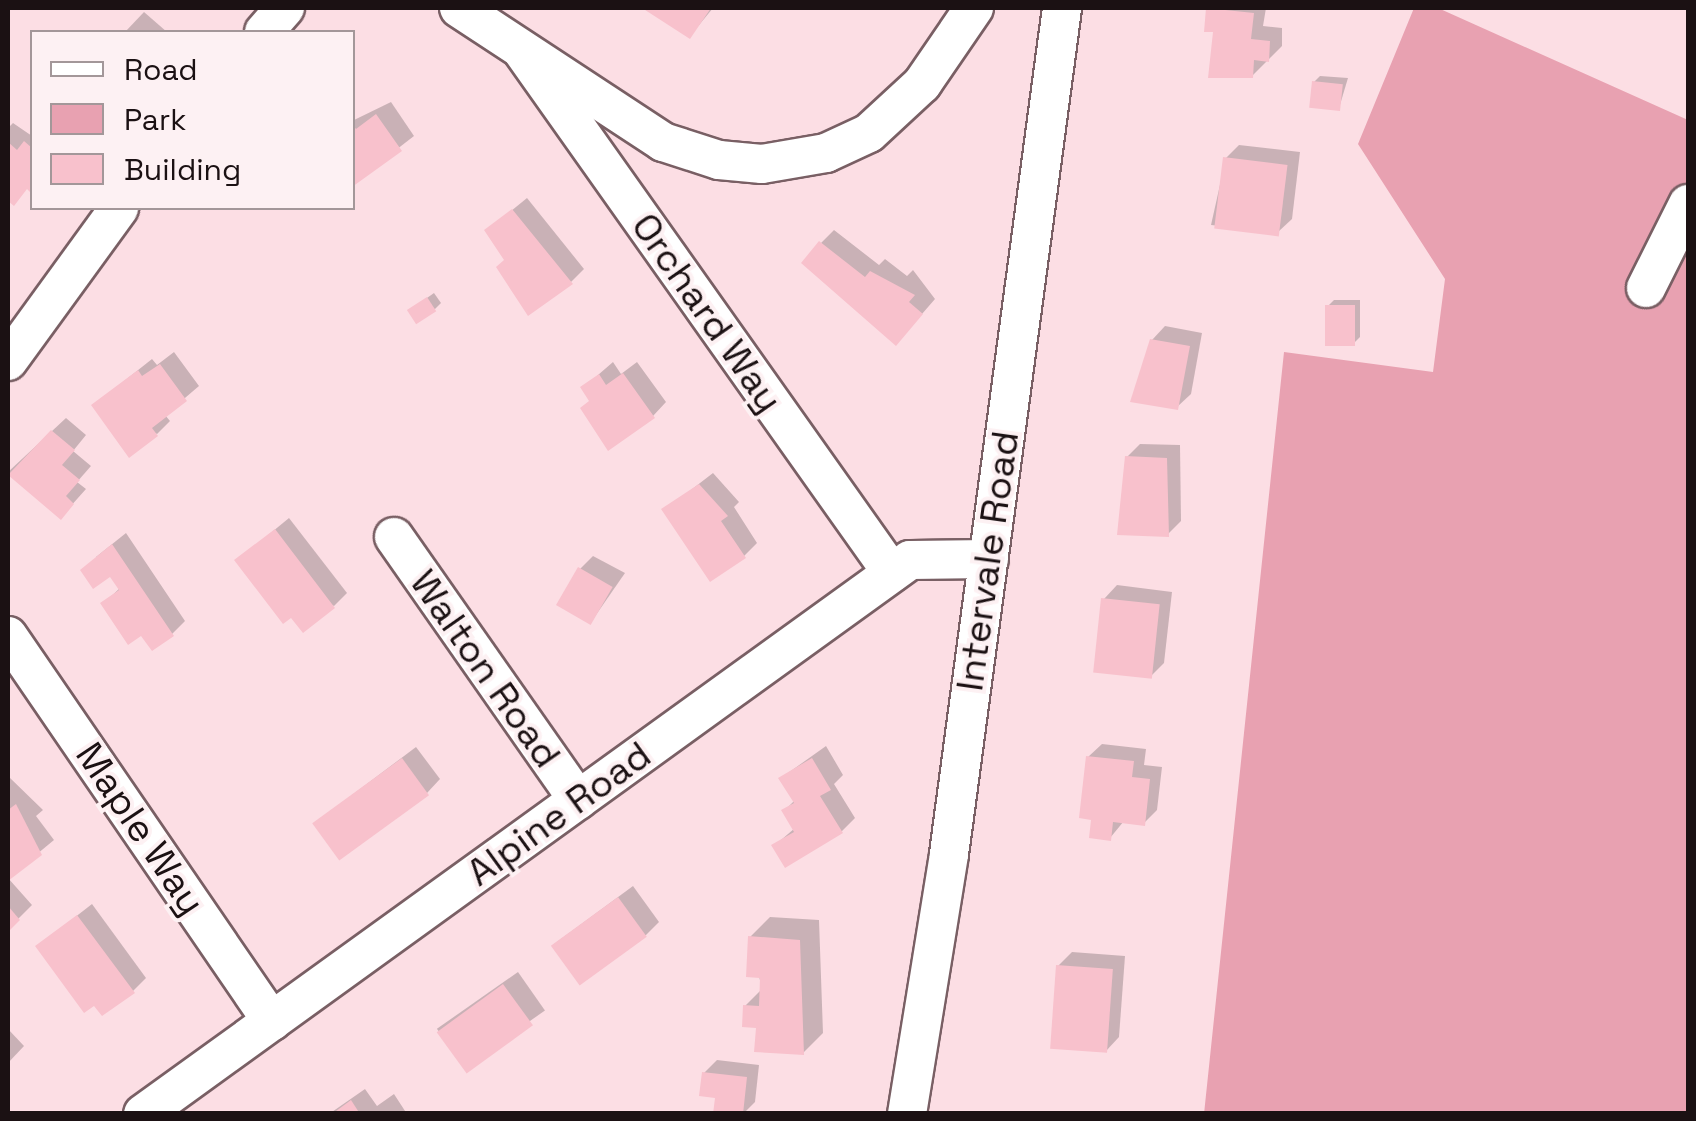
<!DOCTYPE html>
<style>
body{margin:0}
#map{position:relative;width:1696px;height:1121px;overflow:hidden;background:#fcdee4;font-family:"Space Grotesk",sans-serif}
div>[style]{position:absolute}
.green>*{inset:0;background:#e8a1b1}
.shadow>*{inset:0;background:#0003;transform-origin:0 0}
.building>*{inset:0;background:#f8c1cc;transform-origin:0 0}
.roads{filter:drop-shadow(2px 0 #795f64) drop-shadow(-2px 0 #795f64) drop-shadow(0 2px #795f64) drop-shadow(0 -2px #795f64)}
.minor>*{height:38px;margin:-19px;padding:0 19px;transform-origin:19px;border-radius:19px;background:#fff}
span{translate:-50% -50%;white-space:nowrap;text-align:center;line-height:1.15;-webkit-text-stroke:8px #fdf1f3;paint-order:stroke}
.street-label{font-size:38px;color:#1b1113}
.frame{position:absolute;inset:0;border:10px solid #1b1113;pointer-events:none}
.legend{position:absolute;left:30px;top:30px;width:325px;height:180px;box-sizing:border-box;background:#fdf1f3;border:2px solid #a39799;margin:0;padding:12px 18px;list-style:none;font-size:30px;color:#1b1113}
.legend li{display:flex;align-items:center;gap:20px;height:50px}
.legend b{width:50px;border:2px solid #a39799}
</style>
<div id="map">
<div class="green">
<i style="clip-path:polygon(1414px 8px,1438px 8px,1688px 120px,1688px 1113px,1204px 1114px,1284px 352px,1433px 372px,1445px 279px,1358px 144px)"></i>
</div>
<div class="shadow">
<i style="clip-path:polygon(648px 8px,713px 8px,690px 36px)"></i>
<i style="clip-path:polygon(1208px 8px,1266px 8px,1263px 26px,1282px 28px,1282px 46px,1252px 76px,1215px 29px,1207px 29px)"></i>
<i style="clip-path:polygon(144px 12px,167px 32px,125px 32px)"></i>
<i style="clip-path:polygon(1320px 76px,1348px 78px,1339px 108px,1314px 82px)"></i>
<i style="clip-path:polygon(391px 102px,414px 136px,352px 184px,352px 121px)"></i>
<i style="clip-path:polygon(13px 123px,32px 136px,32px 191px,28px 187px,13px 202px,8px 198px,8px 128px)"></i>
<i style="clip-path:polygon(1239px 145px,1300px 152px,1292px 219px,1278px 232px,1211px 225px,1226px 158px)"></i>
<i style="clip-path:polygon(527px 198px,584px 269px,571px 282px,488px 230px)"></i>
<i style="clip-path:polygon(834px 230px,879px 265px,885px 259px,907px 276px,913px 270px,935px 299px,909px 329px,821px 243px)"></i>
<i style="clip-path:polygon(434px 293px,441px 303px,435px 309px,417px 305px)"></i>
<i style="clip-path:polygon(1334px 300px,1360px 300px,1360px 337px,1354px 343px,1328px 306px)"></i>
<i style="clip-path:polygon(1165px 326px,1202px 333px,1191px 394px,1177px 407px,1152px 340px)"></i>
<i style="clip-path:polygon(174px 352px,199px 386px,165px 415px,170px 421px,157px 434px,94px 405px,152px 359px,157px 365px)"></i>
<i style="clip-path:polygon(613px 362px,621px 374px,637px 362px,666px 402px,653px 416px,583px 388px)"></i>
<i style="clip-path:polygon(66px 418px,86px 435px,73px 451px,91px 466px,77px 482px,86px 489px,61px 517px,8px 472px)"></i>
<i style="clip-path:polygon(1140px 444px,1180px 445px,1181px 521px,1168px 534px,1127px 457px)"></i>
<i style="clip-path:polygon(713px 473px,739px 502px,734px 507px,757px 543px,744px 556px,665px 510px)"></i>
<i style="clip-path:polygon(289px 518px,347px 593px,334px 606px,238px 560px)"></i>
<i style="clip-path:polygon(126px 533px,185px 621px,172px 634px,142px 633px,103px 604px,121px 587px,96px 557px)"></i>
<i style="clip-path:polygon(593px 556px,625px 573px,591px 622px,580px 569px)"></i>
<i style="clip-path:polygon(1117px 585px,1172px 592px,1164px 663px,1151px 676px,1104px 599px)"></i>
<i style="clip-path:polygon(1102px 744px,1146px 749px,1144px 765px,1162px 767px,1157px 810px,1144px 823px,1124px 821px,1110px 838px,1088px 757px)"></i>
<i style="clip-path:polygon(826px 746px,843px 775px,834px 784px,855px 818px,842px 831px,774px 846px,795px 828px,784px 811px,795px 800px,781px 778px)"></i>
<i style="clip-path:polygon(416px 747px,440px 779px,427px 793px,315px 823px)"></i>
<i style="clip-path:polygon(8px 776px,43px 810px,36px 816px,54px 840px,8px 878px,32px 905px,8px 929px)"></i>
<i style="clip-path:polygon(633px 886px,659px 922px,646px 935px,553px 945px)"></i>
<i style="clip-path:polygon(92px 904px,146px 978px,133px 991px,38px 946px)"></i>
<i style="clip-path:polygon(770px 917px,819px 920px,823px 1033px,803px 1053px,758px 1025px,745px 1006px,762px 989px,750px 937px)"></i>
<i style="clip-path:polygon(1072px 952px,1125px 956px,1119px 1037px,1106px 1051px,1058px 966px)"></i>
<i style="left:518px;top:972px;width:47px;height:99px;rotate:55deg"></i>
<i style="clip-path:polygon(8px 1029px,24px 1046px,8px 1063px)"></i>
<i style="clip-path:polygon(717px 1060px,759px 1065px,755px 1102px,743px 1114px,727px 1114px,704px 1073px)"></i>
<i style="clip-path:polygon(365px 1089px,377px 1106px,394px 1094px,407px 1114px,329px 1114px)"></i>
</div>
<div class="building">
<i style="clip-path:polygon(642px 8px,711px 8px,690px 39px)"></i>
<i style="clip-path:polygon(1206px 8px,1254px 13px,1251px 39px,1270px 41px,1269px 62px,1254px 60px,1253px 78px,1208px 78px,1213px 32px,1204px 32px)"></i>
<i style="left:1312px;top:81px;width:31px;height:27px;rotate:6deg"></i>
<i style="clip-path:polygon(376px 114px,402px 151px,352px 187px,352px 124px,356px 129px)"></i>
<i style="clip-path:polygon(24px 141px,32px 148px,32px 194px,27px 189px,14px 206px,8px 201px,8px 142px,17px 150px)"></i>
<i style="left:1223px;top:157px;width:65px;height:72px;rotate:7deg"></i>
<i style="clip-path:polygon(512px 209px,573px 284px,528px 316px,496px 267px,504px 260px,484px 230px)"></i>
<i style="clip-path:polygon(819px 241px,865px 277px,870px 271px,915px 295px,909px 302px,923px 314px,896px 346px,801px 263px)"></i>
<i style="left:427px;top:297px;width:17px;height:24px;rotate:57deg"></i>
<i style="left:1325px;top:305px;width:30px;height:41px"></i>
<i style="clip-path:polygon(1150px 339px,1190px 346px,1178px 410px,1130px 402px)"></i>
<i style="clip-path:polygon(160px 364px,187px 401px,152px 428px,158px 436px,129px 458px,91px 405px,138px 370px,142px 376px)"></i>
<i style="clip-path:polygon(623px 373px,655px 418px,608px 451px,580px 408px,589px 401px,580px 387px,599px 374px,606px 385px)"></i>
<i style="clip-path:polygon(51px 430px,75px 450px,62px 465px,80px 480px,66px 496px,74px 504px,61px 520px,8px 475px)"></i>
<i style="clip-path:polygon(1125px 456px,1167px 458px,1169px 537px,1117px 535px)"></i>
<i style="clip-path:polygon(699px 484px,728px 516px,721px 521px,746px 558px,710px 582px,661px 509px)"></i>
<i style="clip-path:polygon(275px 529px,335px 608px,303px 633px,291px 618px,283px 624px,234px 560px)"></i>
<i style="clip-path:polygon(112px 544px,174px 636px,152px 651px,141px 636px,128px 645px,100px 603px,119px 590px,110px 577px,93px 589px,80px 570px)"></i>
<i style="left:578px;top:567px;width:40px;height:44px;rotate:30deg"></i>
<i style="left:1101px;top:598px;width:59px;height:75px;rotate:6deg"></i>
<i style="clip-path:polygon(1086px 756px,1134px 761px,1132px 777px,1150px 779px,1145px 826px,1113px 822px,1111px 841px,1089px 838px,1091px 820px,1079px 818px)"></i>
<i style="left:402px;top:758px;width:46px;height:111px;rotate:54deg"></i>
<i style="clip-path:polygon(812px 758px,831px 790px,820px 796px,843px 833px,785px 868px,771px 845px,794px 832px,781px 810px,794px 803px,778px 778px)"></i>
<i style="clip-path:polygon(16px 804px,42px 855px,8px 881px,8px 810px)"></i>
<i style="left:618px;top:897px;width:49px;height:83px;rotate:54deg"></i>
<i style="clip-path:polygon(8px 906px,20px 920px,8px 932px)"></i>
<i style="clip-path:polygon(77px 915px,135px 993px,102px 1016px,94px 1006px,84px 1013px,35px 946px)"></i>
<i style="clip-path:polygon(748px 936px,800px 940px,804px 1055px,754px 1052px,756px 1028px,742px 1027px,743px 1005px,759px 1006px,760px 978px,746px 977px)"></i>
<i style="left:1056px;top:965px;width:57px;height:84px;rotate:4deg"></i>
<i style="left:503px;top:984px;width:51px;height:82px;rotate:54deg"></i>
<i style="clip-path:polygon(702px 1072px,747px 1077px,743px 1114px,713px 1114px,715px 1098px,699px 1096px)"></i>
<i style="clip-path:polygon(351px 1100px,360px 1114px,332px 1114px)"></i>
</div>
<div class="roads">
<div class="minor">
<i style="left:459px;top:8px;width:244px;rotate:33.3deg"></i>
<i style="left:663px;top:142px;width:59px;rotate:17.8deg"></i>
<i style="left:719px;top:160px;width:43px;rotate:5.3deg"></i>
<i style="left:762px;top:164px;width:65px;rotate:-9.8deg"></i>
<i style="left:826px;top:153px;width:47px;rotate:-24.9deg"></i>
<i style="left:869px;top:133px;width:72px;rotate:-42.8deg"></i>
<i style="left:922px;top:84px;width:92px;rotate:-55.6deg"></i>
<i style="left:264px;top:32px;width:32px;rotate:-49deg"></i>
<i style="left:523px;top:52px;width:638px;rotate:54.69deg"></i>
<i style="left:1646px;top:288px;width:94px;rotate:-63.4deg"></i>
<i style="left:8px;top:361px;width:189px;rotate:-54deg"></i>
<i style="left:394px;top:537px;width:321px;rotate:55deg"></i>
<i style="left:8px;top:636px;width:467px;rotate:55.6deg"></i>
<i style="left:143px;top:1114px;width:946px;rotate:-35.84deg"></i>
<i style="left:910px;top:560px;width:79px;rotate:-0.7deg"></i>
<i style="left:907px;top:1114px;width:263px;rotate:-80.8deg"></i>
<i style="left:949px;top:854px;width:854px;rotate:-82.39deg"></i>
</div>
</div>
<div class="street-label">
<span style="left:707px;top:313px;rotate:55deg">Orchard Way</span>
<span style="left:988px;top:561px;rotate:-82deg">Intervale Road</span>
<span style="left:485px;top:669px;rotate:55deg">Walton Road</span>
<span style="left:559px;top:814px;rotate:-36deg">Alpine Road</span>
<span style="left:140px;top:829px;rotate:56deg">Maple Way</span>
</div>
<div class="frame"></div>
<ul class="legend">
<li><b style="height:12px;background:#fff"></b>Road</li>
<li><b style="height:28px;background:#e8a1b1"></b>Park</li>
<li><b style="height:28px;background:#f8c1cc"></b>Building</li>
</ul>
</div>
